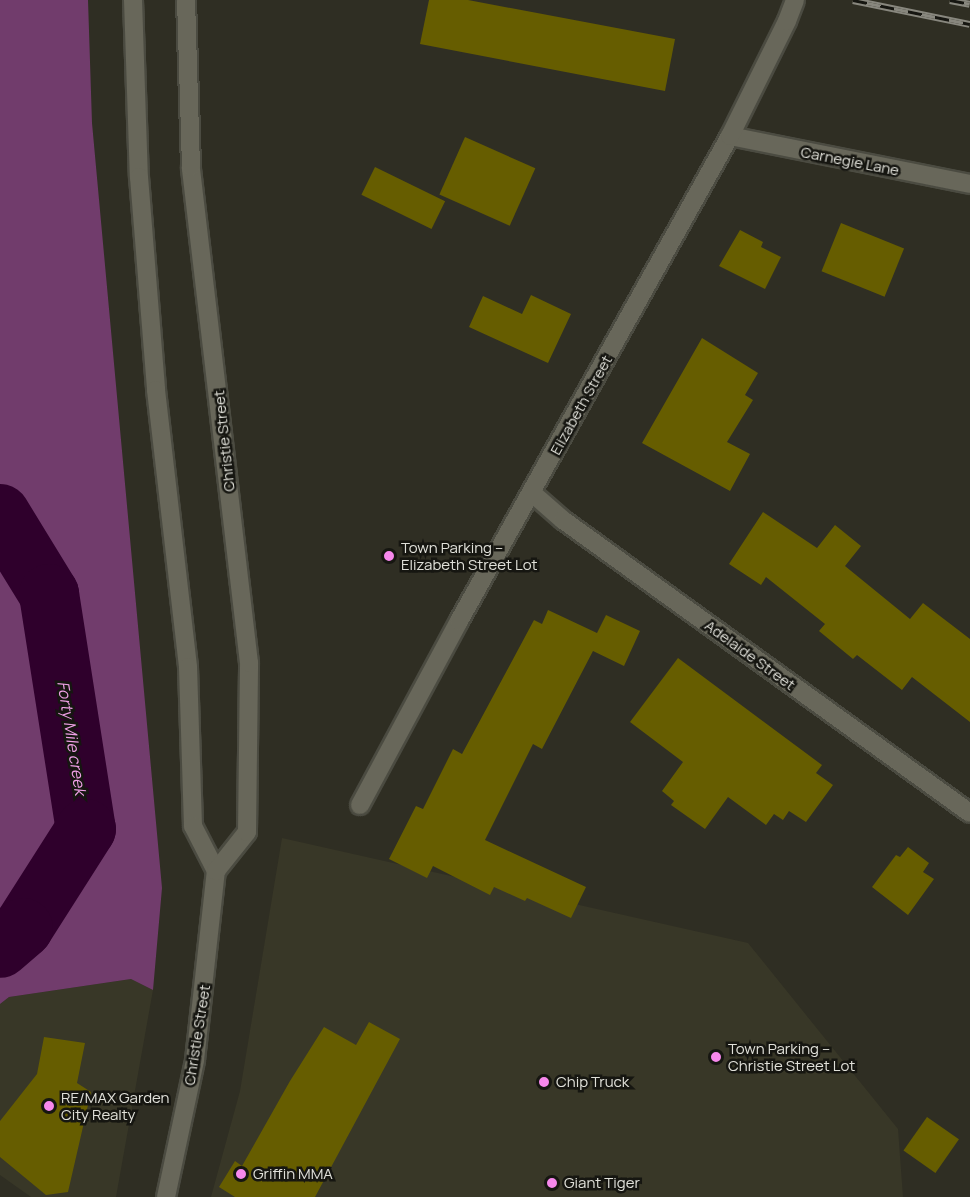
<!DOCTYPE html>
<meta charset="utf-8">
<style>
body{margin:0}
#map{position:relative;width:970px;height:1197px;overflow:hidden;background:#2f2e23;font-family:Manrope,sans-serif}
div>[style]{position:absolute}
.built>*{inset:0;background:#383727}
.forest>*{inset:0;background:#713c6c}
.river>*{height:60px;margin:-30px;padding:0 30px;transform-origin:30px;border-radius:30px;background:#2f002c}
.building>*{inset:0;background:#665d00;transform-origin:0 0}
.roads{filter:drop-shadow(2px 0 #4b4b41) drop-shadow(-2px 0 #4b4b41) drop-shadow(0 2px #4b4b41) drop-shadow(0 -2px #4b4b41)}
.street>*{height:18px;margin:-9px;padding:0 9px;transform-origin:9px;border-radius:9px;background:#68675a}
.secondary>*{height:18px;margin:-9px;padding:0 9px;transform-origin:9px;border-radius:9px;background:#68675a}
.rail>*{height:7px;margin-top:-3.5px;transform-origin:0;background:repeating-linear-gradient(90deg,#161611 0 14px,#88877e 0 28px);box-sizing:border-box;border-block:2px solid #88877e}
.dots>*{width:16px;height:16px;translate:-50% -50%;box-sizing:border-box;border:3px solid #161611;border-radius:50%}
span{translate:-50% -50%;white-space:nowrap;text-align:center;line-height:1.15;-webkit-text-stroke:5px #161611;paint-order:stroke}
.street-label{font-size:15px;color:#e0e0d9}
.poi-label{font-size:15px;color:#e0e0d9}
.left{translate:0 -50%;text-align:left}
.water-label{font-size:16px;color:#ee9fe5;font-style:italic}
</style>
<div id="map">
<div class="built">
<i style="clip-path:polygon(282px 838px,748px 943px,898px 1129px,903px 1197px,211px 1197px,240px 1091px)"></i>
<i style="clip-path:polygon(131px 979px,153px 990px,116px 1197px,31px 1197px,0 1175px,0 1004px,9px 997px)"></i>
</div>
<div class="forest">
<i style="clip-path:polygon(0 0,88px 0,92px 123px,162px 888px,153px 990px,131px 979px,9px 997px,0 1004px)"></i>
</div>
<div class="river">
<i style="left:0;top:514px;width:94px;rotate:58.5deg"></i>
<i style="left:49px;top:594px;width:238px;rotate:81.1deg"></i>
<i style="left:86px;top:829px;width:117px;rotate:122.5deg"></i>
<i style="left:23px;top:928px;width:30px;rotate:139deg"></i>
</div>
<div class="building">
<i style="clip-path:polygon(429px 0,468px 0,675px 39px,665px 91px,420px 44px)"></i>
<i style="left:465px;top:137px;width:77px;height:63px;rotate:24deg"></i>
<i style="left:375px;top:167px;width:78px;height:31px;rotate:26deg"></i>
<i style="left:841px;top:223px;width:68px;height:52px;rotate:22deg"></i>
<i style="clip-path:polygon(740px 230px,763px 242px,761px 247px,781px 257px,765px 289px,719px 266px)"></i>
<i style="clip-path:polygon(531px 295px,571px 314px,548px 363px,469px 327px,483px 296px,522px 314px)"></i>
<i style="clip-path:polygon(702px 338px,758px 373px,745px 395px,753px 400px,727px 442px,750px 454px,730px 491px,642px 443px)"></i>
<i style="clip-path:polygon(763px 512px,817px 548px,835px 525px,861px 546px,845px 566px,910px 619px,923px 603px,970px 639px,970px 722px,912px 677px,902px 690px,857px 655px,853px 659px,819px 631px,825px 624px,766px 577px,761px 585px,729px 564px)"></i>
<i style="clip-path:polygon(548px 610px,597px 633px,606px 615px,640px 631px,624px 666px,593px 651px,542px 749px,533px 744px,485px 840px,586px 887px,571px 918px,527px 898px,525px 901px,494px 887px,490px 895px,433px 866px,427px 878px,389px 859px,416px 806px,423px 809px,453px 749px,462px 754px,534px 620px,542px 624px)"></i>
<i style="clip-path:polygon(678px 658px,822px 765px,816px 773px,833px 785px,806px 822px,789px 811px,783px 820px,774px 814px,766px 825px,728px 797px,705px 829px,671px 805px,674px 801px,662px 791px,683px 762px,630px 722px)"></i>
<i style="clip-path:polygon(908px 847px,929px 863px,923px 872px,934px 879px,908px 915px,872px 887px,896px 855px,900px 857px)"></i>
<i style="clip-path:polygon(369px 1022px,400px 1039px,315px 1197px,235px 1197px,219px 1187px,235px 1161px,242px 1166px,290px 1081px,324px 1027px,356px 1045px)"></i>
<i style="clip-path:polygon(44px 1037px,85px 1043px,77px 1083px,91px 1092px,68px 1192px,46px 1195px,0 1157px,0 1121px,37px 1074px)"></i>
<i style="left:927px;top:1117px;width:39px;height:41px;rotate:35deg"></i>
</div>
<div class="roads">
<div class="street">
<i style="left:730px;top:136px;width:245px;rotate:11.3deg"></i>
<i style="left:532px;top:493px;width:41px;rotate:41.1deg"></i>
<i style="left:563px;top:520px;width:501px;rotate:35.75deg"></i>
<i style="left:360px;top:805px;width:209px;rotate:-61.7deg"></i>
<i style="left:459px;top:621px;width:556px;rotate:-60.81deg"></i>
<i style="left:730px;top:136px;width:128px;rotate:-63.6deg"></i>
<i style="left:787px;top:21px;width:22px;rotate:-69deg"></i>
</div>
<div class="secondary">
<i style="left:133px;top:0;width:177px;rotate:88.1deg"></i>
<i style="left:139px;top:177px;width:214px;rotate:85.4deg"></i>
<i style="left:156px;top:390px;width:279px;rotate:83.4deg"></i>
<i style="left:188px;top:667px;width:159px;rotate:88.2deg"></i>
<i style="left:193px;top:826px;width:51px;rotate:62.9deg"></i>
<i style="left:166px;top:1197px;width:140px;rotate:-78deg"></i>
<i style="left:195px;top:1060px;width:190px;rotate:-83.7deg"></i>
<i style="left:216px;top:871px;width:50px;rotate:-51.5deg"></i>
<i style="left:247px;top:832px;width:169px;rotate:-89.3deg"></i>
<i style="left:249px;top:663px;width:499px;rotate:-96.7deg"></i>
<i style="left:191px;top:167px;width:167px;rotate:-91.7deg"></i>
</div>
</div>
<div class="rail">
<i style="left:853px;top:0;width:119px;rotate:11.6deg"></i>
<i style="left:950px;top:0;width:20px;rotate:11deg"></i>
</div>
<div class="dots">
<i style="left:389px;top:556px;background:#f788ec"></i>
<i style="left:716px;top:1057px;background:#f788ec"></i>
<i style="left:544px;top:1082px;background:#f788ec"></i>
<i style="left:49px;top:1106px;background:#f788ec"></i>
<i style="left:241px;top:1174px;background:#f788ec"></i>
<i style="left:552px;top:1183px;background:#f788ec"></i>
</div>
<div class="street-label">
<span style="left:850px;top:161px;rotate:11deg">Carnegie Lane</span>
<span style="left:581px;top:405px;rotate:-61deg">Elizabeth Street</span>
<span style="left:224px;top:441px;rotate:-96deg">Christie Street</span>
<span style="left:750px;top:655px;rotate:36deg">Adelaide Street</span>
<span style="left:197px;top:1035px;rotate:-81deg">Christie Street</span>
</div>
<div class="poi-label">
<span class="left" style="left:401px;top:556px">Town Parking –<br>Elizabeth Street Lot</span>
<span class="left" style="left:728px;top:1057px">Town Parking –<br>Christie Street Lot</span>
<span class="left" style="left:556px;top:1082px">Chip Truck</span>
<span class="left" style="left:61px;top:1106px">RE/MAX Garden<br>City Realty</span>
<span class="left" style="left:253px;top:1174px">Griffin MMA</span>
<span class="left" style="left:564px;top:1183px">Giant Tiger</span>
</div>
<div class="water-label">
<span style="left:72px;top:738px;rotate:81deg">Forty Mile creek</span>
</div>
</div>
